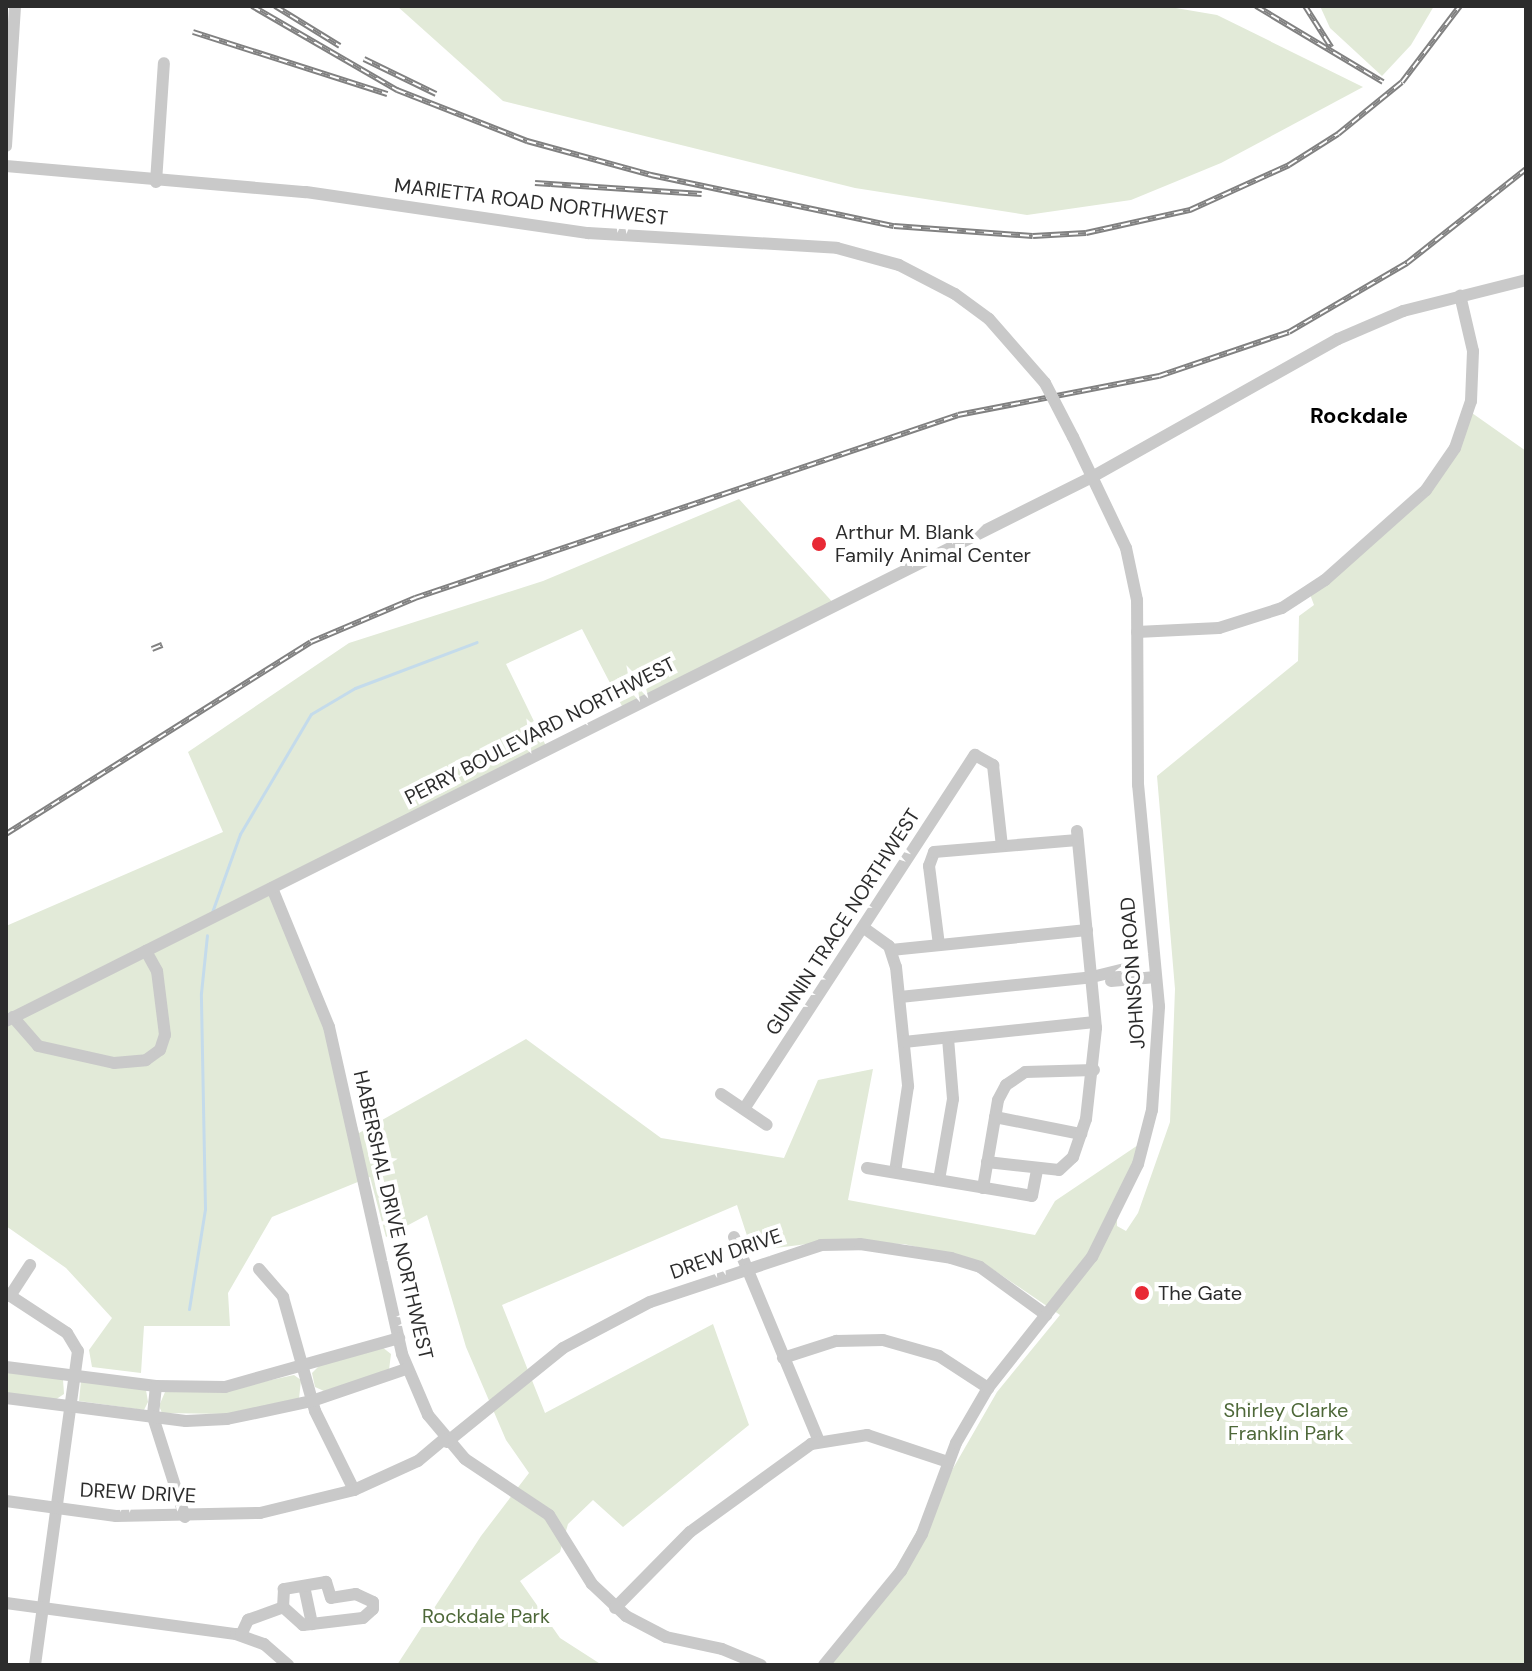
<!DOCTYPE html>
<style>
body{margin:0}
#map{position:relative;width:1532px;height:1671px;overflow:hidden;background:#fff;font-family:"DM Sans",sans-serif}
div>[style]{position:absolute}
.green>*{inset:0;background:#e2ead8}
.stream>*{height:3px;margin:-1.5px;padding:0 1.5px;transform-origin:1.5px;border-radius:1.5px;background:#c4dbeb}
.minor>*{height:12px;margin:-6px;padding:0 6px;transform-origin:6px;border-radius:6px;background:#c9c9c9}
.rail>*{height:6px;margin-top:-3px;transform-origin:0;background:repeating-linear-gradient(90deg,#fff 0 9px,#818181 0 18px);box-sizing:border-box;border-block:2px solid #818181}
.minor-bridge>*{height:12px;margin:-6px;padding:0 6px;transform-origin:6px;border-radius:6px;background:#c9c9c9}
.dots>*{width:22px;height:22px;translate:-50% -50%;box-sizing:border-box;border:4px solid #fff;border-radius:50%}
span{translate:-50% -50%;white-space:nowrap;text-align:center;line-height:1.15;-webkit-text-stroke:8px #fff;paint-order:stroke}
.street-label{font-size:20px;color:#2c2c2c}
.poi-label{font-size:20px;color:#2c2c2c}
.left{translate:0 -50%;text-align:left}
.park-label{font-size:20px;color:#4e6839}
.neighbourhood-label{font-size:22px;color:#000;font-weight:700}
.frame{position:absolute;inset:0;border:8px solid #2c2c2c;pointer-events:none}
</style>
<div id="map">
<div class="green">
<i style="clip-path:polygon(397px 6px,1164px 6px,1217px 15px,1363px 87px,1221px 163px,1131px 200px,1027px 215px,855px 188px,503px 101px)"></i>
<i style="clip-path:polygon(1320px 6px,1434px 6px,1411px 45px,1382px 76px,1330px 28px)"></i>
<i style="clip-path:polygon(1472px 413px,1526px 451px,1526px 1665px,827px 1665px,864px 1623px,997px 1392px,1060px 1315px,982px 1262px,904px 1244px,823px 1242px,752px 1251px,737px 1205px,502px 1305px,545px 1413px,713px 1324px,749px 1425px,623px 1527px,593px 1500px,568px 1524px,560px 1552px,520px 1581px,560px 1638px,602px 1665px,397px 1665px,481px 1536px,529px 1473px,506px 1440px,466px 1347px,427px 1215px,386px 1237px,370px 1177px,272px 1217px,228px 1293px,230px 1326px,144px 1326px,141px 1373px,92px 1367px,89px 1350px,112px 1318px,66px 1268px,6px 1226px,6px 926px,223px 832px,188px 752px,349px 643px,543px 581px,739px 499px,836px 606px,624px 710px,582px 629px,506px 664px,547px 748px,270px 893px,311px 972px,359px 1133px,526px 1039px,661px 1138px,784px 1158px,818px 1080px,873px 1069px,848px 1200px,1035px 1235px,1055px 1201px,1144px 1141px,1117px 1215px,1117px 1226px,1126px 1231px,1138px 1213px,1170px 1122px,1175px 989px,1157px 776px,1298px 661px,1299px 616px,1314px 605px,1308px 589px,1415px 507px)"></i>
<i style="clip-path:polygon(382px 1347px,391px 1354px,389px 1370px,324px 1391px,315px 1387px,312px 1373px,319px 1366px)"></i>
<i style="clip-path:polygon(6px 1370px,63px 1379px,64px 1394px,55px 1400px,6px 1394px)"></i>
<i style="clip-path:polygon(294px 1375px,301px 1380px,299px 1399px,228px 1414px,162px 1413px,159px 1406px,165px 1392px,221px 1391px)"></i>
<i style="clip-path:polygon(81px 1381px,146px 1390px,148px 1402px,144px 1410px,79px 1401px)"></i>
</div>
<div class="stream">
<i style="left:211px;top:915px;width:86px;rotate:-70.3deg"></i>
<i style="left:240px;top:834px;width:139px;rotate:-59.4deg"></i>
<i style="left:311px;top:714px;width:51px;rotate:-30.6deg"></i>
<i style="left:355px;top:688px;width:130px;rotate:-20.7deg"></i>
<i style="left:189px;top:1309px;width:101px;rotate:-80.9deg"></i>
<i style="left:205px;top:1209px;width:216px;rotate:-91.1deg"></i>
<i style="left:201px;top:993px;width:58px;rotate:-84.1deg"></i>
</div>
<div class="minor">
<i style="left:6px;top:146px;width:140px;rotate:-86.3deg"></i>
<i style="left:6px;top:166px;width:301px;rotate:5deg"></i>
<i style="left:306px;top:192px;width:285px;rotate:8.3deg"></i>
<i style="left:588px;top:233px;width:249px;rotate:3.4deg"></i>
<i style="left:837px;top:248px;width:64px;rotate:15.3deg"></i>
<i style="left:156px;top:182px;width:119px;rotate:-86.2deg"></i>
<i style="left:1137px;top:632px;width:82px;rotate:-2.8deg"></i>
<i style="left:1219px;top:628px;width:66px;rotate:-17.6deg"></i>
<i style="left:1282px;top:608px;width:51px;rotate:-33.1deg"></i>
<i style="left:1325px;top:580px;width:135px;rotate:-41.7deg"></i>
<i style="left:1426px;top:490px;width:51px;rotate:-55.4deg"></i>
<i style="left:1455px;top:448px;width:50px;rotate:-71.2deg"></i>
<i style="left:1471px;top:401px;width:50px;rotate:-87.7deg"></i>
<i style="left:1473px;top:351px;width:57px;rotate:-103.1deg"></i>
<i style="left:272px;top:888px;width:150px;rotate:67.7deg"></i>
<i style="left:329px;top:1027px;width:335px;rotate:77.4deg"></i>
<i style="left:402px;top:1354px;width:66px;rotate:66.9deg"></i>
<i style="left:428px;top:1415px;width:57px;rotate:49.9deg"></i>
<i style="left:465px;top:1459px;width:101px;rotate:33.7deg"></i>
<i style="left:549px;top:1515px;width:81px;rotate:58.1deg"></i>
<i style="left:592px;top:1584px;width:47px;rotate:43.3deg"></i>
<i style="left:626px;top:1616px;width:45px;rotate:27.7deg"></i>
<i style="left:666px;top:1637px;width:57px;rotate:12.1deg"></i>
<i style="left:722px;top:1649px;width:42px;rotate:22.3deg"></i>
<i style="left:864px;top:928px;width:31px;rotate:36deg"></i>
<i style="left:889px;top:946px;width:22px;rotate:72deg"></i>
<i style="left:896px;top:967px;width:120px;rotate:84.2deg"></i>
<i style="left:908px;top:1086px;width:87px;rotate:98.6deg"></i>
<i style="left:939px;top:945px;width:80px;rotate:-97.2deg"></i>
<i style="left:929px;top:866px;width:15px;rotate:-70deg"></i>
<i style="left:934px;top:852px;width:144px;rotate:-4.8deg"></i>
<i style="left:891px;top:950px;width:197px;rotate:-5.8deg"></i>
<i style="left:1111px;top:981px;width:45px;rotate:-5.1deg"></i>
<i style="left:900px;top:997px;width:193px;rotate:-5.9deg"></i>
<i style="left:1092px;top:977px;width:46px;rotate:-13.7deg"></i>
<i style="left:13px;top:1017px;width:38px;rotate:49deg"></i>
<i style="left:38px;top:1046px;width:78px;rotate:12.6deg"></i>
<i style="left:114px;top:1063px;width:32px;rotate:-5deg"></i>
<i style="left:146px;top:1060px;width:17px;rotate:-36deg"></i>
<i style="left:160px;top:1050px;width:16px;rotate:-72deg"></i>
<i style="left:165px;top:1035px;width:64px;rotate:-97.1deg"></i>
<i style="left:157px;top:971px;width:23px;rotate:-119deg"></i>
<i style="left:6px;top:1021px;width:1215px;rotate:-26.61deg"></i>
<i style="left:1092px;top:477px;width:282px;rotate:-29.3deg"></i>
<i style="left:1338px;top:339px;width:71px;rotate:-23.3deg"></i>
<i style="left:1403px;top:311px;width:127px;rotate:-14.1deg"></i>
<i style="left:904px;top:1042px;width:192px;rotate:-6deg"></i>
<i style="left:721px;top:1094px;width:55px;rotate:34deg"></i>
<i style="left:744px;top:1109px;width:423px;rotate:-56.9deg"></i>
<i style="left:975px;top:755px;width:21px;rotate:29deg"></i>
<i style="left:993px;top:765px;width:81px;rotate:83.7deg"></i>
<i style="left:995px;top:1117px;width:88px;rotate:11.2deg"></i>
<i style="left:987px;top:1162px;width:72px;rotate:6.3deg"></i>
<i style="left:1059px;top:1170px;width:19px;rotate:-43deg"></i>
<i style="left:1073px;top:1157px;width:40px;rotate:-71.1deg"></i>
<i style="left:1086px;top:1119px;width:92px;rotate:-83.7deg"></i>
<i style="left:1096px;top:1028px;width:198px;rotate:-95.5deg"></i>
<i style="left:867px;top:1168px;width:167px;rotate:9.6deg"></i>
<i style="left:1032px;top:1196px;width:25px;rotate:-79deg"></i>
<i style="left:939px;top:1180px;width:82px;rotate:-80.2deg"></i>
<i style="left:953px;top:1099px;width:61px;rotate:-94.7deg"></i>
<i style="left:983px;top:1188px;width:89px;rotate:-80.3deg"></i>
<i style="left:998px;top:1100px;width:17px;rotate:-62deg"></i>
<i style="left:1006px;top:1085px;width:23px;rotate:-34deg"></i>
<i style="left:1025px;top:1072px;width:69px;rotate:-1.7deg"></i>
<i style="left:734px;top:1237px;width:221px;rotate:67.4deg"></i>
<i style="left:259px;top:1269px;width:37px;rotate:49deg"></i>
<i style="left:283px;top:1297px;width:118px;rotate:74.3deg"></i>
<i style="left:315px;top:1411px;width:88px;rotate:63.7deg"></i>
<i style="left:6px;top:1293px;width:73px;rotate:33.3deg"></i>
<i style="left:67px;top:1333px;width:21px;rotate:59deg"></i>
<i style="left:78px;top:1351px;width:317px;rotate:97.8deg"></i>
<i style="left:10px;top:1296px;width:37px;rotate:-57deg"></i>
<i style="left:783px;top:1358px;width:56px;rotate:-17.8deg"></i>
<i style="left:836px;top:1341px;width:47px;rotate:-1.2deg"></i>
<i style="left:883px;top:1340px;width:58px;rotate:15.9deg"></i>
<i style="left:939px;top:1356px;width:59px;rotate:33.1deg"></i>
<i style="left:6px;top:1367px;width:151px;rotate:7.2deg"></i>
<i style="left:156px;top:1386px;width:69px;rotate:0.8deg"></i>
<i style="left:225px;top:1387px;width:181px;rotate:-15.7deg"></i>
<i style="left:156px;top:1386px;width:31px;rotate:96deg"></i>
<i style="left:153px;top:1417px;width:105px;rotate:72.3deg"></i>
<i style="left:6px;top:1398px;width:181px;rotate:7.3deg"></i>
<i style="left:186px;top:1421px;width:41px;rotate:-2.8deg"></i>
<i style="left:227px;top:1419px;width:87px;rotate:-12deg"></i>
<i style="left:312px;top:1401px;width:99px;rotate:-18.8deg"></i>
<i style="left:447px;top:1442px;width:149px;rotate:-39deg"></i>
<i style="left:563px;top:1348px;width:98px;rotate:-27.9deg"></i>
<i style="left:650px;top:1302px;width:180px;rotate:-18.4deg"></i>
<i style="left:821px;top:1245px;width:39px;rotate:-1deg"></i>
<i style="left:860px;top:1244px;width:92px;rotate:8.7deg"></i>
<i style="left:951px;top:1258px;width:30px;rotate:17deg"></i>
<i style="left:980px;top:1267px;width:82px;rotate:36deg"></i>
<i style="left:6px;top:1501px;width:111px;rotate:7.8deg"></i>
<i style="left:116px;top:1516px;width:144px;rotate:-1.2deg"></i>
<i style="left:260px;top:1513px;width:97px;rotate:-13.7deg"></i>
<i style="left:354px;top:1490px;width:70px;rotate:-24.4deg"></i>
<i style="left:418px;top:1461px;width:34px;rotate:-40deg"></i>
<i style="left:304px;top:1586px;width:39px;rotate:78deg"></i>
<i style="left:6px;top:1603px;width:232px;rotate:7.7deg"></i>
<i style="left:236px;top:1634px;width:30px;rotate:20deg"></i>
<i style="left:264px;top:1644px;width:32px;rotate:41deg"></i>
<i style="left:615px;top:1608px;width:107px;rotate:-45.4deg"></i>
<i style="left:690px;top:1532px;width:150px;rotate:-36deg"></i>
<i style="left:811px;top:1444px;width:57px;rotate:-9.1deg"></i>
<i style="left:867px;top:1435px;width:85px;rotate:18.4deg"></i>
<i style="left:241px;top:1635px;width:17px;rotate:-65deg"></i>
<i style="left:248px;top:1620px;width:37px;rotate:-20deg"></i>
<i style="left:283px;top:1607px;width:27px;rotate:42deg"></i>
<i style="left:303px;top:1625px;width:60px;rotate:-6.7deg"></i>
<i style="left:363px;top:1618px;width:13px;rotate:-42deg"></i>
<i style="left:373px;top:1609px;width:7px;rotate:-90deg"></i>
<i style="left:373px;top:1602px;width:19px;rotate:-155deg"></i>
<i style="left:356px;top:1594px;width:25px;rotate:171deg"></i>
<i style="left:331px;top:1598px;width:17px;rotate:-107deg"></i>
<i style="left:326px;top:1582px;width:43px;rotate:170.5deg"></i>
<i style="left:284px;top:1589px;width:18px;rotate:93deg"></i>
<i style="left:824px;top:1665px;width:122px;rotate:-50.7deg"></i>
<i style="left:901px;top:1571px;width:43px;rotate:-60.4deg"></i>
<i style="left:922px;top:1534px;width:97px;rotate:-69.5deg"></i>
<i style="left:956px;top:1443px;width:64px;rotate:-59.8deg"></i>
<i style="left:988px;top:1388px;width:167px;rotate:-51.6deg"></i>
<i style="left:1092px;top:1257px;width:104px;rotate:-63.7deg"></i>
<i style="left:1138px;top:1164px;width:56px;rotate:-75.5deg"></i>
<i style="left:1152px;top:1110px;width:104px;rotate:-86.1deg"></i>
<i style="left:1159px;top:1006px;width:222px;rotate:-95.4deg"></i>
<i style="left:1138px;top:785px;width:185px;rotate:-90.3deg"></i>
<i style="left:1137px;top:600px;width:53px;rotate:-101.9deg"></i>
<i style="left:1126px;top:548px;width:123px;rotate:-115.5deg"></i>
</div>
<div class="rail">
<i style="left:252px;top:6px;width:168px;rotate:30.1deg"></i>
<i style="left:397px;top:90px;width:140px;rotate:21.4deg"></i>
<i style="left:527px;top:141px;width:129px;rotate:15.3deg"></i>
<i style="left:651px;top:175px;width:248px;rotate:11.9deg"></i>
<i style="left:894px;top:226px;width:139px;rotate:4.1deg"></i>
<i style="left:1033px;top:236px;width:53px;rotate:-3.2deg"></i>
<i style="left:1086px;top:233px;width:107px;rotate:-12.5deg"></i>
<i style="left:1190px;top:210px;width:109px;rotate:-24.4deg"></i>
<i style="left:1289px;top:165px;width:58px;rotate:-32.3deg"></i>
<i style="left:1338px;top:134px;width:82px;rotate:-39.1deg"></i>
<i style="left:1402px;top:82px;width:96px;rotate:-52.7deg"></i>
<i style="left:275px;top:6px;width:76px;rotate:31.6deg"></i>
<i style="left:1256px;top:6px;width:148px;rotate:30.9deg"></i>
<i style="left:1305px;top:6px;width:49px;rotate:57.6deg"></i>
<i style="left:193px;top:32px;width:204px;rotate:17.7deg"></i>
<i style="left:364px;top:59px;width:80px;rotate:25.9deg"></i>
<i style="left:535px;top:183px;width:167px;rotate:3.8deg"></i>
<i style="left:152px;top:649px;width:11px;rotate:-22deg"></i>
<i style="left:6px;top:834px;width:360px;rotate:-32.2deg"></i>
<i style="left:311px;top:642px;width:113px;rotate:-22.9deg"></i>
<i style="left:415px;top:598px;width:573px;rotate:-18.62deg"></i>
<i style="left:958px;top:415px;width:205px;rotate:-11deg"></i>
<i style="left:1159px;top:376px;width:137px;rotate:-18.7deg"></i>
<i style="left:1289px;top:332px;width:137px;rotate:-30.3deg"></i>
<i style="left:1407px;top:263px;width:152px;rotate:-38.3deg"></i>
</div>
<div class="minor-bridge">
<i style="left:899px;top:265px;width:63px;rotate:27.4deg"></i>
<i style="left:955px;top:294px;width:42px;rotate:36.3deg"></i>
<i style="left:989px;top:319px;width:85px;rotate:48.8deg"></i>
<i style="left:1045px;top:383px;width:61px;rotate:62.6deg"></i>
</div>
<div class="dots">
<i style="left:819px;top:544px;background:#e82935"></i>
<i style="left:1142px;top:1293px;background:#e82935"></i>
</div>
<div class="street-label">
<span style="left:531px;top:202px;rotate:7deg">MARIETTA ROAD NORTHWEST</span>
<span style="left:540px;top:731px;rotate:-27deg">PERRY BOULEVARD NORTHWEST</span>
<span style="left:843px;top:922px;rotate:-57deg">GUNNIN TRACE NORTHWEST</span>
<span style="left:1133px;top:973px;rotate:-94deg">JOHNSON ROAD</span>
<span style="left:393px;top:1215px;rotate:77deg">HABERSHAL DRIVE NORTHWEST</span>
<span style="left:726px;top:1254px;rotate:-19deg">DREW DRIVE</span>
<span style="left:138px;top:1493px;rotate:3deg">DREW DRIVE</span>
</div>
<div class="poi-label">
<span class="left" style="left:835px;top:544px">Arthur M. Blank<br>Family Animal Center</span>
<span class="left" style="left:1158px;top:1293px">The Gate</span>
</div>
<div class="park-label">
<span style="left:1286px;top:1422px">Shirley Clarke<br>Franklin Park</span>
<span style="left:486px;top:1616px">Rockdale Park</span>
</div>
<div class="neighbourhood-label">
<span style="left:1359px;top:416px">Rockdale</span>
</div>
<div class="frame"></div>
</div>
